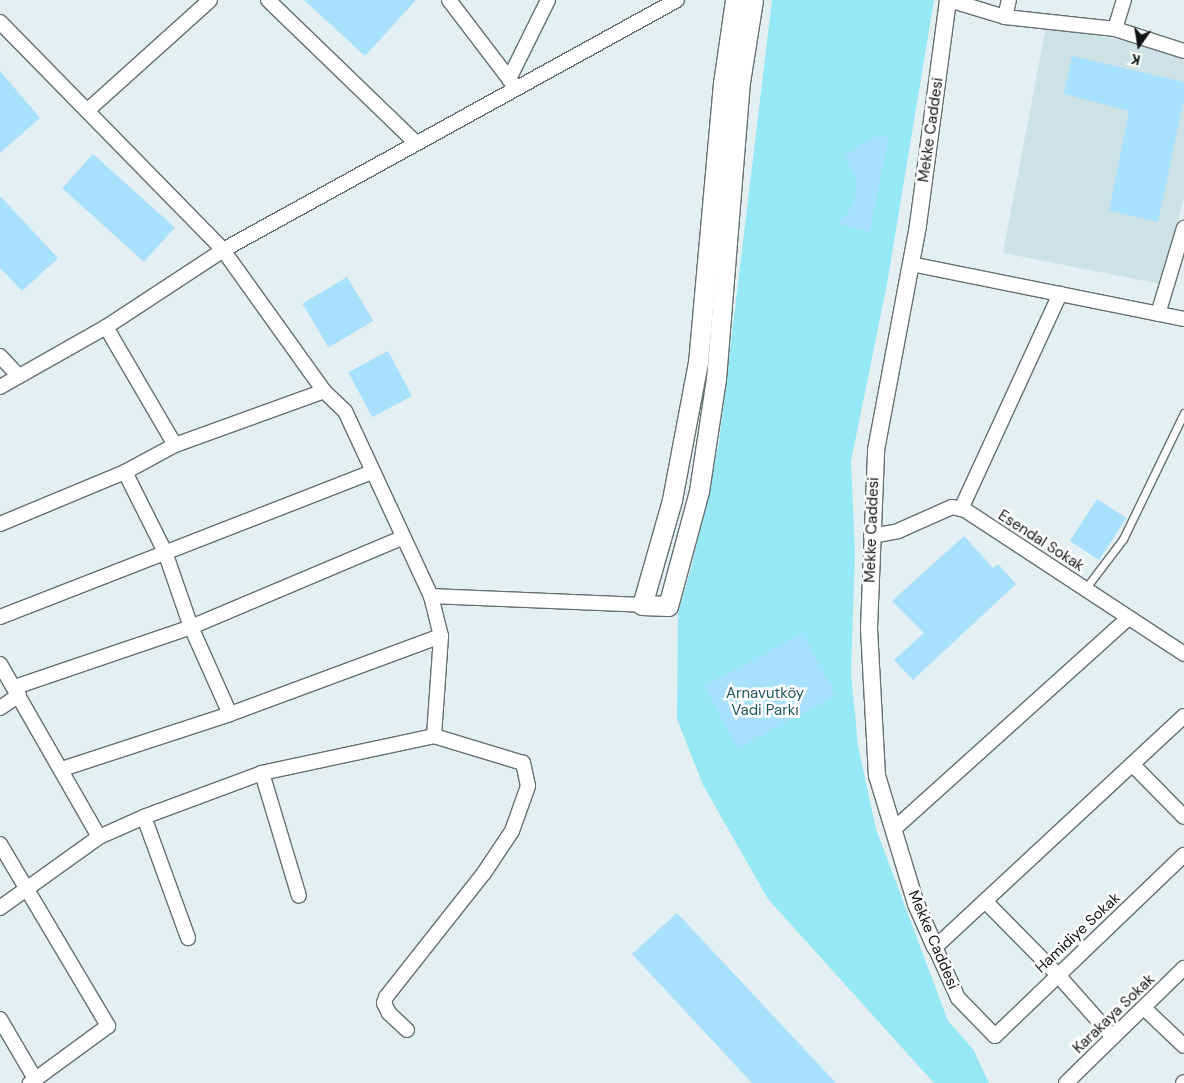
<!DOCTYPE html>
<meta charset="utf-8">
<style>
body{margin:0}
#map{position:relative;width:1184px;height:1083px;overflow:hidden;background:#e3eff0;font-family:"DM Sans",sans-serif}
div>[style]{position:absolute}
.built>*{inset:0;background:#cde2e5}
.green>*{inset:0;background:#95e8f4}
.building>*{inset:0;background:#a8e1fd;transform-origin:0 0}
.roads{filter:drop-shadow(1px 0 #667072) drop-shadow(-1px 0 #667072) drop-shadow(0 1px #667072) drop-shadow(0 -1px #667072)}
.service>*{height:7px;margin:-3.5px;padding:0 3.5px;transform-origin:3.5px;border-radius:3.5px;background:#fff}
.minor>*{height:14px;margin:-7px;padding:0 7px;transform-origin:7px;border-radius:7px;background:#fff}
.tertiary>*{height:16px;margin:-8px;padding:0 8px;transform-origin:8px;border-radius:8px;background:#fff}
.secondary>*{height:19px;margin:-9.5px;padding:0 9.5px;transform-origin:9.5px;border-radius:9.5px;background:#fff}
span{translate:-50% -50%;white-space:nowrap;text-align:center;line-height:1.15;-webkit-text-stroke:5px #fff;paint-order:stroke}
.street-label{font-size:15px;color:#101414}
.park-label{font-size:15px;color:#1e565d}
.north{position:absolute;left:1114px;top:20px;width:50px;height:50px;-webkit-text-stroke:4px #fff;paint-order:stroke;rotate:193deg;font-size:14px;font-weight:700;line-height:20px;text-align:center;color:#101414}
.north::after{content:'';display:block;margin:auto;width:18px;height:22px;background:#101414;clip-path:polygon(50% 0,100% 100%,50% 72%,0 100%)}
</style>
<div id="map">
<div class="built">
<i style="clip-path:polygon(1046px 27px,1184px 51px,1184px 198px,1161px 284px,1003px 253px)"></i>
</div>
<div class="green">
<i style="clip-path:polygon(772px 0,934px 0,887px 284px,851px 461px,855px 552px,851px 673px,858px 746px,876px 829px,948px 1021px,973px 1049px,989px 1083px,934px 1083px,768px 899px,703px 785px,677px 719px,678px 613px,692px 565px,719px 442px)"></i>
</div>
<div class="building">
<i style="clip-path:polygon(304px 0,416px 0,365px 56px)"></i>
<i style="clip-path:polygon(1072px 56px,1184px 82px,1184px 99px,1158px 222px,1109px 211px,1129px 111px,1064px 94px)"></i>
<i style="clip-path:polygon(0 71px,40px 118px,0 153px)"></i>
<i style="clip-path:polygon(877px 136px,889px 137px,870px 232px,837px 224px,847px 215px,855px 197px,856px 180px,844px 154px)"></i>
<i style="left:93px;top:154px;width:110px;height:46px;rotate:42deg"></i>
<i style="clip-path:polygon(0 196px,58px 258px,22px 291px,0 268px)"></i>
<i style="left:347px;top:277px;width:51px;height:52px;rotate:59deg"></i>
<i style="left:388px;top:351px;width:51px;height:45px;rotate:62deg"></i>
<i style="left:1097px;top:499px;width:35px;height:50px;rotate:33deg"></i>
<i style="clip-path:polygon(964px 536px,993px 568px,998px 564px,1016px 584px,913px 680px,894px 660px,924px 633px,892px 601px)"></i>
<i style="left:803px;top:633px;width:71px;height:112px;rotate:62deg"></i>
<i style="clip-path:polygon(677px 913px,836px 1083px,752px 1083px,632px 954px)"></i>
</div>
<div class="roads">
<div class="service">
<i style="left:1085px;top:589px;width:63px;rotate:-52.8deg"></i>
<i style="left:1123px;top:539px;width:140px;rotate:-64.2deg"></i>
</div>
<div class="minor">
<i style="left:268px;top:0;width:206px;rotate:44deg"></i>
<i style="left:449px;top:0;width:111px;rotate:52.7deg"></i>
<i style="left:949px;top:0;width:59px;rotate:16.9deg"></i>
<i style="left:1005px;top:17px;width:111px;rotate:6.2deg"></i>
<i style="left:1115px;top:29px;width:72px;rotate:17.7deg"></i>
<i style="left:1005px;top:17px;width:17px;rotate:-77deg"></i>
<i style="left:0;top:22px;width:319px;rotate:45.6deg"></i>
<i style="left:223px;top:250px;width:173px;rotate:54.4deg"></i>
<i style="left:324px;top:391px;width:29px;rotate:44deg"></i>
<i style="left:345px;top:411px;width:204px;rotate:65.1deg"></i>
<i style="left:431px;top:596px;width:41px;rotate:76deg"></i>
<i style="left:441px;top:636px;width:100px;rotate:94deg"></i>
<i style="left:434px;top:736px;width:176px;rotate:167.9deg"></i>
<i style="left:262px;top:773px;width:126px;rotate:159.6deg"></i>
<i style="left:144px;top:817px;width:49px;rotate:156deg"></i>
<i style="left:99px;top:837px;width:122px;rotate:144.4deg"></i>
<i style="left:1115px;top:29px;width:30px;rotate:-73deg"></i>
<i style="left:509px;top:79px;width:88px;rotate:-63.7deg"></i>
<i style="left:88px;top:110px;width:164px;rotate:-42deg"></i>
<i style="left:911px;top:264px;width:278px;rotate:11.4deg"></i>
<i style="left:1158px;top:314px;width:90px;rotate:-73.2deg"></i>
<i style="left:106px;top:327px;width:137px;rotate:59.7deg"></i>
<i style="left:0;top:356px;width:26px;rotate:47deg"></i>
<i style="left:0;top:387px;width:122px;rotate:-29.5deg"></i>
<i style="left:106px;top:327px;width:140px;rotate:-33.3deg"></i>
<i style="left:223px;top:250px;width:518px;rotate:-28.84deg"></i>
<i style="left:125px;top:472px;width:89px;rotate:63.4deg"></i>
<i style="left:165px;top:552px;width:79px;rotate:70.9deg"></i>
<i style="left:191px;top:627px;width:95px;rotate:65.9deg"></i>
<i style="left:961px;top:509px;width:237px;rotate:-65.3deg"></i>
<i style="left:0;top:524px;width:135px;rotate:-22.6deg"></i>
<i style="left:125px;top:472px;width:57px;rotate:-28.4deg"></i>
<i style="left:175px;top:445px;width:158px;rotate:-19.9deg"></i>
<i style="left:871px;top:536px;width:27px;rotate:-10deg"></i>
<i style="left:898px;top:531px;width:59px;rotate:-24deg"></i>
<i style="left:952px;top:507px;width:13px;rotate:13deg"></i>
<i style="left:965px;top:510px;width:262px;rotate:33.3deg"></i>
<i style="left:431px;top:596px;width:211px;rotate:2.4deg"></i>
<i style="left:0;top:617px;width:398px;rotate:-21.3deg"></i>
<i style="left:0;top:664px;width:199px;rotate:60.2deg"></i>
<i style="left:15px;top:687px;width:186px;rotate:-18.8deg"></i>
<i style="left:191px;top:627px;width:229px;rotate:-22.9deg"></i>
<i style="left:0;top:708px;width:23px;rotate:-34deg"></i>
<i style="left:1184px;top:716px;width:340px;rotate:137.1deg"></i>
<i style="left:935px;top:947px;width:56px;rotate:65.7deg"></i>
<i style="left:958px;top:998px;width:53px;rotate:45.8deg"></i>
<i style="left:995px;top:1036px;width:262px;rotate:-43.8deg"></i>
<i style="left:1132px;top:764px;width:74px;rotate:45.5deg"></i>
<i style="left:62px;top:769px;width:177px;rotate:-18.1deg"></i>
<i style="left:230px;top:714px;width:225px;rotate:-20.3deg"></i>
<i style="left:262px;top:773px;width:128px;rotate:73.3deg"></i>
<i style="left:144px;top:817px;width:129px;rotate:70deg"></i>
<i style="left:894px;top:829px;width:315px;rotate:-42deg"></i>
<i style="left:0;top:844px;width:212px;rotate:59.3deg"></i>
<i style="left:108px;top:1026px;width:97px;rotate:143.8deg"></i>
<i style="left:985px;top:901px;width:103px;rotate:45.4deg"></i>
<i style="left:1057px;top:974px;width:84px;rotate:48.4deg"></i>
<i style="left:1144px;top:1008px;width:55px;rotate:43.5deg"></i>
<i style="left:0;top:1019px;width:69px;rotate:59.7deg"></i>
<i style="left:407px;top:1030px;width:25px;rotate:-137deg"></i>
<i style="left:389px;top:1013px;width:11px;rotate:-117deg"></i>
<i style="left:384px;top:1003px;width:6px;rotate:-72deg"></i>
<i style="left:386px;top:997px;width:158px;rotate:-51.7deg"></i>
<i style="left:484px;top:873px;width:50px;rotate:-56.3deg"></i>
<i style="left:512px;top:831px;width:48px;rotate:-70.4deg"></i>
<i style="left:528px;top:786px;width:24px;rotate:-102deg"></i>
<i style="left:523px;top:763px;width:93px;rotate:-163.1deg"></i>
<i style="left:1066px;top:1083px;width:165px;rotate:-44.3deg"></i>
<i style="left:1183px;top:1083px;width:1px;rotate:-45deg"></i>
</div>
<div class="tertiary">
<i style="left:935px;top:947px;width:47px;rotate:-113.8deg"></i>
<i style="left:916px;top:904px;width:134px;rotate:-106.9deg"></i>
<i style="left:877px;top:776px;width:148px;rotate:-93.1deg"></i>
<i style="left:869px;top:628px;width:178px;rotate:-87.7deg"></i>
<i style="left:876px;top:450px;width:229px;rotate:-79.4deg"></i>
<i style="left:918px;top:225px;width:227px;rotate:-82.4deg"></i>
</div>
<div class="secondary">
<i style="left:735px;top:0;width:84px;rotate:98.2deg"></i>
<i style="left:723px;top:83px;width:280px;rotate:95.1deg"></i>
<i style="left:698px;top:362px;width:140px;rotate:100.7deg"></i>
<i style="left:672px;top:500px;width:109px;rotate:105.9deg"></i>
<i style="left:642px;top:605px;width:26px;rotate:2deg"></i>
<i style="left:668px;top:606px;width:119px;rotate:-74.9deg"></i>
<i style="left:699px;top:491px;width:113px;rotate:-81.4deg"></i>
<i style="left:716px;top:379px;width:298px;rotate:-85.4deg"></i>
<i style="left:740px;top:82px;width:83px;rotate:-81deg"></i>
</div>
</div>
<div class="street-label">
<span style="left:931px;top:130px;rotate:-82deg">Mekke Caddesi</span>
<span style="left:872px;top:530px;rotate:-88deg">Mekke Caddesi</span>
<span style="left:1041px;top:541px;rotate:33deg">Esendal Sokak</span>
<span style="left:1078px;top:933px;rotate:-43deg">Hamidiye Sokak</span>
<span style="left:933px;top:940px;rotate:67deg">Mekke Caddesi</span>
<span style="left:1114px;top:1014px;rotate:-44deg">Karakaya Sokak</span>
</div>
<div class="park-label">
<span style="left:765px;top:702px">Arnavutköy<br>Vadi Parkı</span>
</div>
<div class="north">K</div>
</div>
